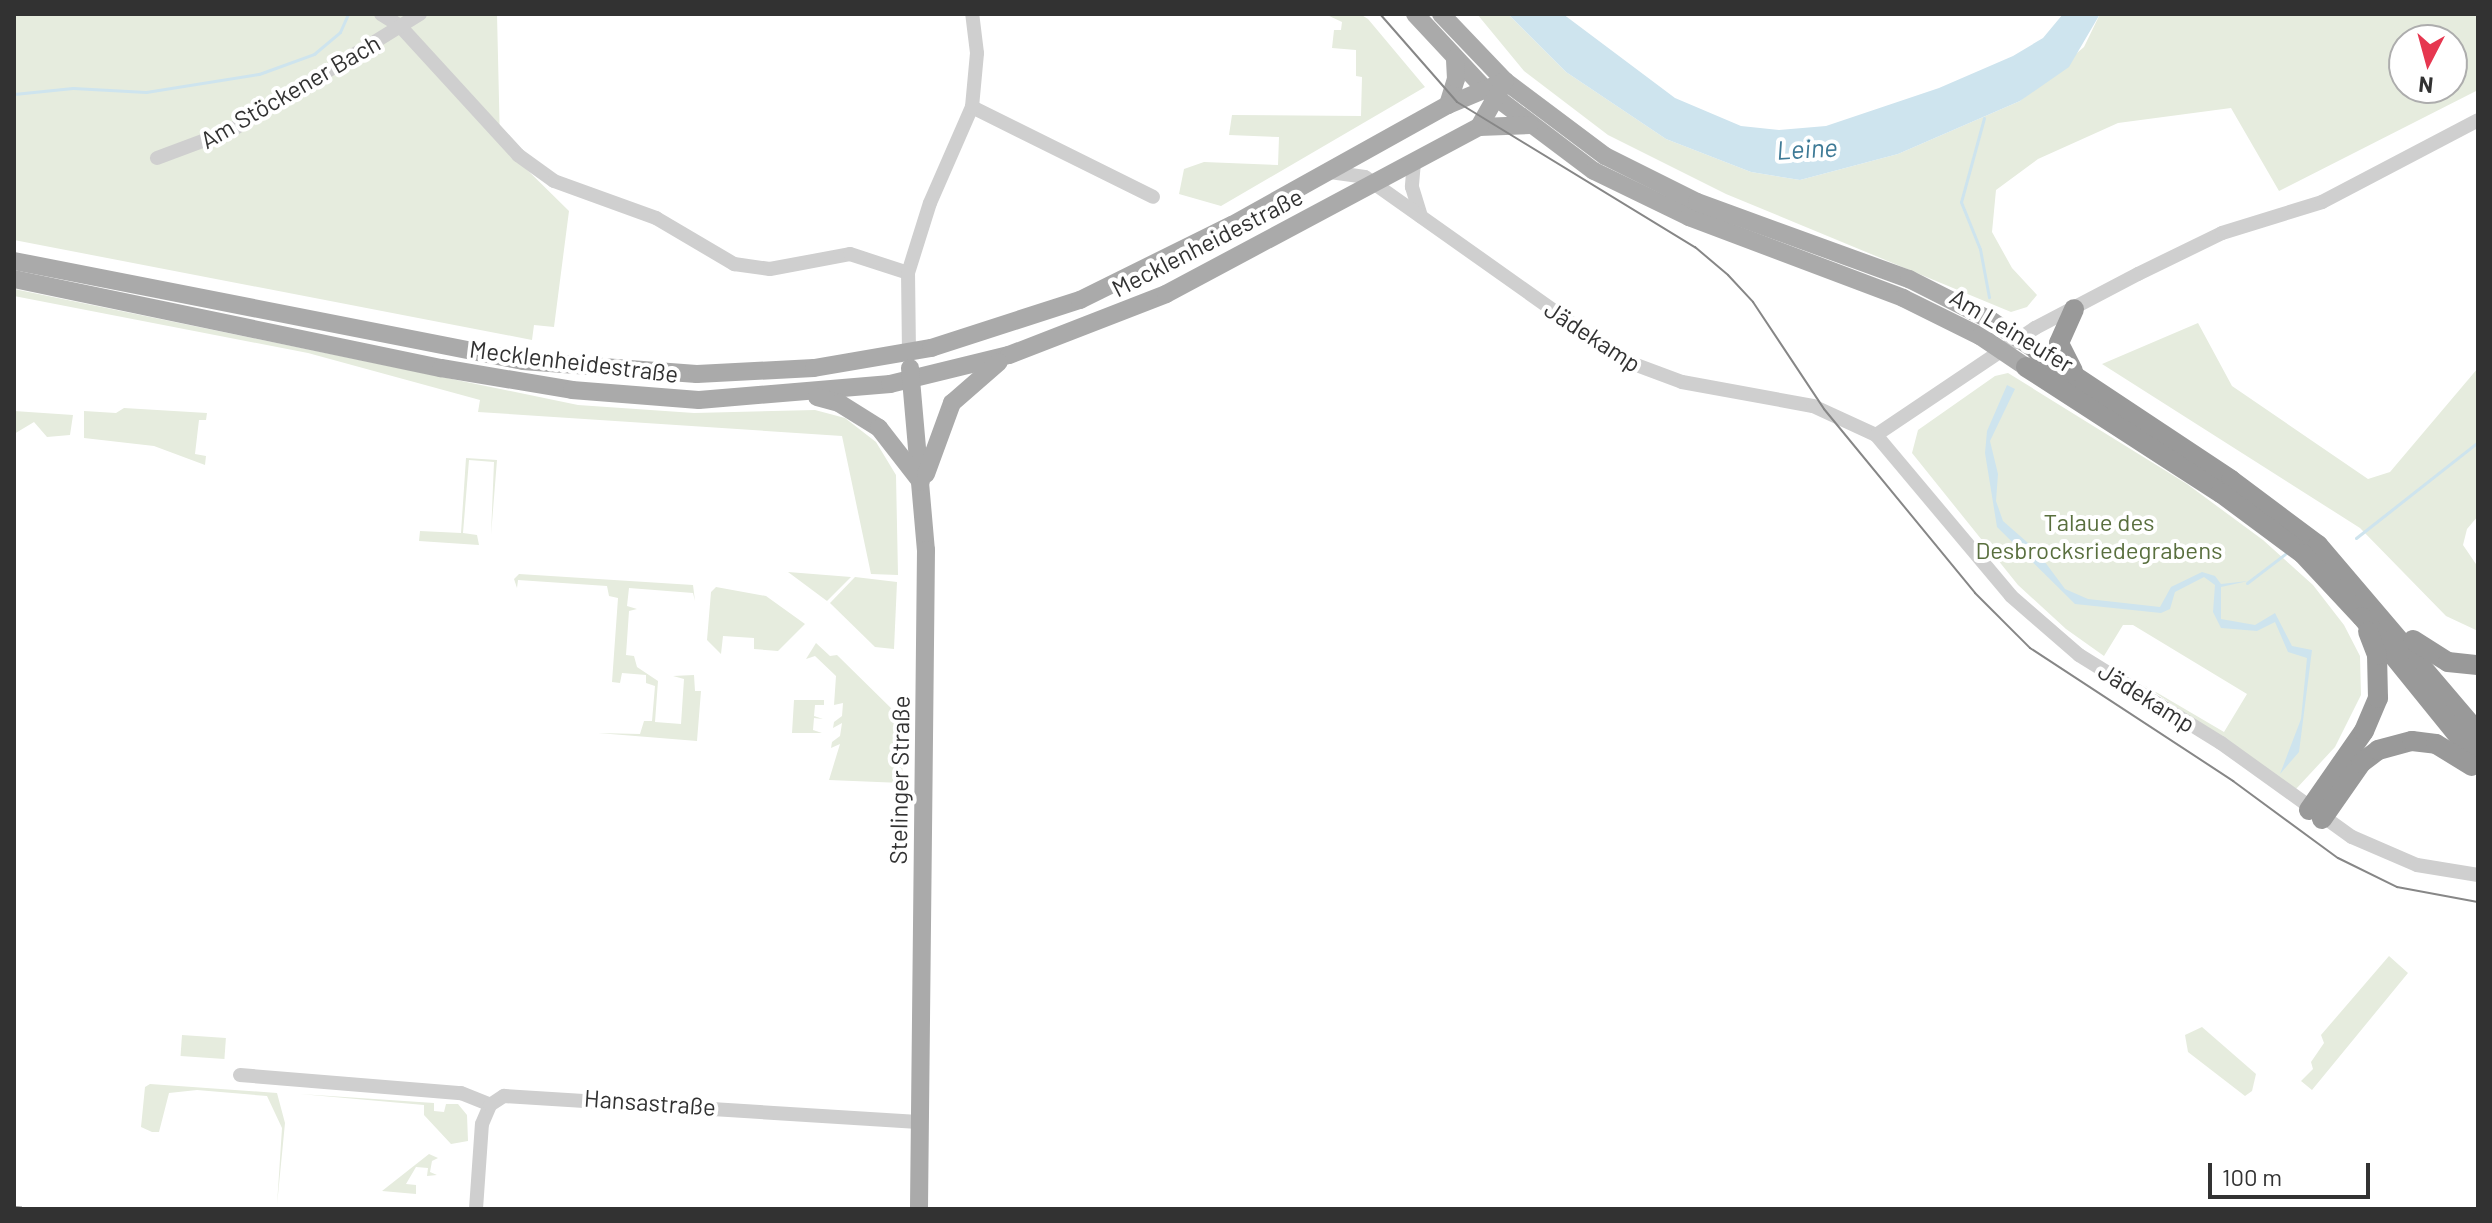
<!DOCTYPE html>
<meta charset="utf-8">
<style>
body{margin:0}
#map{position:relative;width:2492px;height:1223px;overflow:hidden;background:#fff;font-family:Barlow,sans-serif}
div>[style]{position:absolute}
.green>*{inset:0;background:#e6ecde;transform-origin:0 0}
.water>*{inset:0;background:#cee4ee}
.stream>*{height:3px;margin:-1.5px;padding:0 1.5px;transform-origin:1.5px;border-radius:1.5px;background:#cee4ee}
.minor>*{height:14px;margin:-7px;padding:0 7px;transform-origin:7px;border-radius:7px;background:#cfcfcf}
.major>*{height:18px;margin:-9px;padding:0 9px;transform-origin:9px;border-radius:9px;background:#aaa}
.highway>*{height:20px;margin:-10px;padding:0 10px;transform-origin:10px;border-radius:10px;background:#999}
.tram>*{height:2px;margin:-1px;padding:0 1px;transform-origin:1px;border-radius:1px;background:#878787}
.rail>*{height:3px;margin-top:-1.5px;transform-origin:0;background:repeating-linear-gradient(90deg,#878787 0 8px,transparent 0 14px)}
span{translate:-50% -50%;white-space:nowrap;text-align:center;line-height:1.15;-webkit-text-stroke:8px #fff;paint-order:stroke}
.street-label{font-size:24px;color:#323232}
.park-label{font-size:24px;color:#596f3e}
.water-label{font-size:26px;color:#3e7a96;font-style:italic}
.frame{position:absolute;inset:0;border:16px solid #323232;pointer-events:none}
.north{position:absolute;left:2388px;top:24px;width:80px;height:80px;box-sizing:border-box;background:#fff;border:2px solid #adadad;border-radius:50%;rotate:186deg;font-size:22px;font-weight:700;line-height:32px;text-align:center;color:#323232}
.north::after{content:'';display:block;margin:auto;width:28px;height:36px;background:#e63750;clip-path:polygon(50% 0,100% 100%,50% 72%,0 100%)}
.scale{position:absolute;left:2208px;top:1163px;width:162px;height:36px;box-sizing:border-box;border:4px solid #323232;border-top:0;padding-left:10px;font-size:24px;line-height:28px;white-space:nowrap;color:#323232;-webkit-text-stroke:6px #fff;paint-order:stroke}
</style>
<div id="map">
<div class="green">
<i style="clip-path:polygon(14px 14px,497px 14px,500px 143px,569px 211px,554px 327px,534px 325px,532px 340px,14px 240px)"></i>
<i style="clip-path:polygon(1325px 14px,1360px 14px,1368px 19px,1425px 87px,1221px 206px,1179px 194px,1184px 169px,1204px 162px,1278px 165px,1279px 137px,1229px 135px,1232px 115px,1361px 116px,1362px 77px,1356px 76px,1356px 50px,1332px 48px,1334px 30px,1341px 30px,1342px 22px)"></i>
<i style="clip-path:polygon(evenodd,1477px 14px,1508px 14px,1566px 72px,1666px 139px,1751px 172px,1800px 180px,1898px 154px,2020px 101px,2084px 47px,2100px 14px,2478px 14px,2478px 90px,2279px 191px,2231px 108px,2118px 123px,2038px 159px,1996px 190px,1992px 232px,2012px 268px,2037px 295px,2027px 307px,2011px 312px,1726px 194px,1608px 135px,1524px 71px,1477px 14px,2404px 40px,2452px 40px,2452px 88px,2404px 88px,2404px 40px)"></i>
<i style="clip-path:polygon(14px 289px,578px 405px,694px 413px,815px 410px,845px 418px,876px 442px,896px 475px,898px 575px,871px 574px,842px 436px,478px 412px,480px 400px,308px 353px,14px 296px)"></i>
<i style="clip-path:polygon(2198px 323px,2232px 386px,2368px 479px,2390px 472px,2478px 368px,2478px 516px,2467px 529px,2463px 545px,2478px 567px,2478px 631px,2446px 616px,2360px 528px,2102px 364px)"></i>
<i style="clip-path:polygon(2008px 373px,2187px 484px,2263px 540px,2313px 585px,2344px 625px,2360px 656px,2361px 695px,2335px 747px,2296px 789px,2144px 685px,2224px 732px,2247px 694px,2133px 625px,2123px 625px,2104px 656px,2066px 629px,2018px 585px,1912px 453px,1918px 430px,1995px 376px)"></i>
<i style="clip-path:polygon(124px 408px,207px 413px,206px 420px,199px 420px,195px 454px,206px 456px,205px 465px,154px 446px,84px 438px,84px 411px,116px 413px)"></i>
<i style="clip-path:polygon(14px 411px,73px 415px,70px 435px,47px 437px,34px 422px,14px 434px)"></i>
<i style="clip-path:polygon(466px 458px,497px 460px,491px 535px,494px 462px,469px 460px,463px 533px,477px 535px,479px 545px,419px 541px,420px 531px,461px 533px)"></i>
<i style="clip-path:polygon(788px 572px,851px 577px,827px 601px)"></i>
<i style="clip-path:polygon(519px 574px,693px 585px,695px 601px,693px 593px,629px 588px,627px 606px,637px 609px,629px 611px,626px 655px,634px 656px,637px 667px,658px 681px,655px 722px,681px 724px,684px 679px,673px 676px,694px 675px,695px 691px,701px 691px,697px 741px,598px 733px,640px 734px,644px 721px,652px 721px,655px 686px,646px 683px,646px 675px,622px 673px,620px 683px,612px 682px,618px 598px,609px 596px,607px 586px,518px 580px,517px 588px,514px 579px)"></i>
<i style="clip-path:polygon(855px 577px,897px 582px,894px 649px,875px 647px,830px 603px)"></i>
<i style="clip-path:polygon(716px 587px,766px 596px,805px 624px,778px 651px,754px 649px,754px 638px,723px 636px,721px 654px,707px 640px,711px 592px)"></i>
<i style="clip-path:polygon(816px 643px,830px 656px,837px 655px,897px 714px,904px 729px,902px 783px,829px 780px,840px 744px,831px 748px,832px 742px,840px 736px,842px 723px,833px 728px,834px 722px,842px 716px,843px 703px,834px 705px,836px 676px,815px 656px,806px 659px)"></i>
<i style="clip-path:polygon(794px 700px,824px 700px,824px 705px,815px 705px,814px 716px,823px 719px,814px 718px,813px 730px,822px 733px,792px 733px)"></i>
<i style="clip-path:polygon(2389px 956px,2408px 973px,2312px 1090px,2301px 1081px,2313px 1069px,2311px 1062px,2324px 1043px,2321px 1035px)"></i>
<i style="clip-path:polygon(2202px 1027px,2256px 1074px,2252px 1091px,2245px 1096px,2188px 1052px,2185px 1035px)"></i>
<i style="left:182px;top:1035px;width:44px;height:21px;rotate:4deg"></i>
<i style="clip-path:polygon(150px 1084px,277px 1093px,285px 1123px,277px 1205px,282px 1128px,267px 1096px,197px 1090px,169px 1093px,159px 1132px,152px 1132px,141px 1127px,145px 1087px)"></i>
<i style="clip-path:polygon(300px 1094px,434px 1103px,434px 1111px,444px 1112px,446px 1104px,458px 1104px,467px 1115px,468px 1141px,451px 1144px,424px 1115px,424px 1105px)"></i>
<i style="clip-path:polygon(429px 1154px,438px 1158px,432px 1161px,430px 1172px,437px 1175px,427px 1176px,428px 1168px,416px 1167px,406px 1184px,416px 1185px,416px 1194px,382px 1191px)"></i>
</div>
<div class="water">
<i style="clip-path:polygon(1508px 14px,1563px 14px,1675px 98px,1741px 126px,1779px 130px,1826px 126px,1939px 88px,2013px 56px,2043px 38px,2063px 14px,2100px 14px,2069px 67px,2020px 101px,1898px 154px,1800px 180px,1751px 172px,1666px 139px,1566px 72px)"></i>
<i style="clip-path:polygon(2007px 385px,2015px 389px,1990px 441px,1998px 474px,1996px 501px,2003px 521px,2036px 550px,2065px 589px,2088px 599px,2160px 607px,2171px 587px,2202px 572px,2215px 576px,2221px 584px,2248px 581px,2221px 587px,2221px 619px,2255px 625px,2275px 613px,2292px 646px,2312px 650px,2299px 752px,2280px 774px,2301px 719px,2307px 658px,2288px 652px,2275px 622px,2257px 631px,2221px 628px,2213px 612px,2215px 585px,2204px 577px,2175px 592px,2170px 609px,2161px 613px,2075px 604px,1997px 527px,1985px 453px,1987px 431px)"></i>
</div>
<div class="stream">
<i style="left:14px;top:94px;width:59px;rotate:-5.8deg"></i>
<i style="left:73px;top:88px;width:73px;rotate:3.1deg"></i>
<i style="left:146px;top:92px;width:114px;rotate:-9.1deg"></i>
<i style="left:259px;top:74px;width:59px;rotate:-20deg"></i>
<i style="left:314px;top:54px;width:34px;rotate:-40deg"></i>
<i style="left:340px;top:32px;width:20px;rotate:-66deg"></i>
<i style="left:1984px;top:118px;width:87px;rotate:105.3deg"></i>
<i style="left:1961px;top:202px;width:51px;rotate:68deg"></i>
<i style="left:1980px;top:249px;width:49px;rotate:79.4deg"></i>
<i style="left:2356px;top:538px;width:155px;rotate:-38.2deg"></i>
<i style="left:2247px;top:583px;width:48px;rotate:-37.3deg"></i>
</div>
<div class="minor">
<i style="left:381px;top:14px;width:22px;rotate:32deg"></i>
<i style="left:400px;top:26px;width:175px;rotate:47.5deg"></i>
<i style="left:518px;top:155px;width:44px;rotate:35.8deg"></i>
<i style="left:554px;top:181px;width:109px;rotate:19.9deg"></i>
<i style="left:656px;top:218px;width:91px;rotate:30.5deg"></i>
<i style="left:734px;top:264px;width:36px;rotate:8deg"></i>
<i style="left:770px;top:269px;width:81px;rotate:-10.6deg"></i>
<i style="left:850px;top:254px;width:61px;rotate:18.1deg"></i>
<i style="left:972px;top:107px;width:202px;rotate:26.4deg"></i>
<i style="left:157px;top:158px;width:80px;rotate:-20.5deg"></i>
<i style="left:232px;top:130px;width:221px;rotate:-31.7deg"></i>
<i style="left:1414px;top:162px;width:25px;rotate:95deg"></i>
<i style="left:1412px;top:187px;width:31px;rotate:73deg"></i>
<i style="left:1330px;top:172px;width:35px;rotate:8deg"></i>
<i style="left:1365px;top:177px;width:316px;rotate:35.3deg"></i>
<i style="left:1623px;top:360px;width:63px;rotate:20.4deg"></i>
<i style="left:1682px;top:382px;width:133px;rotate:10.4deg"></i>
<i style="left:1813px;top:406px;width:69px;rotate:24.7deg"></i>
<i style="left:1876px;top:435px;width:210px;rotate:50deg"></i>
<i style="left:2011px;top:596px;width:90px;rotate:40.9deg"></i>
<i style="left:2079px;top:655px;width:167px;rotate:31.8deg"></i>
<i style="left:2221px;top:743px;width:161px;rotate:35.7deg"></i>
<i style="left:2352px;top:837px;width:71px;rotate:23.3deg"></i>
<i style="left:2417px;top:865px;width:62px;rotate:9.3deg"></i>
<i style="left:909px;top:353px;width:80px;rotate:-90.7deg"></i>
<i style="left:908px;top:273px;width:73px;rotate:-72.6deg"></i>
<i style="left:930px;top:203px;width:105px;rotate:-66.4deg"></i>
<i style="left:972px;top:107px;width:54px;rotate:-84.7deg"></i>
<i style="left:977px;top:53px;width:39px;rotate:-97deg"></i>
<i style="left:1876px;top:435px;width:192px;rotate:-33.9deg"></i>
<i style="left:2035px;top:328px;width:116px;rotate:-27.7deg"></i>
<i style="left:2138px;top:274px;width:93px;rotate:-26deg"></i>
<i style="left:2222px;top:233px;width:105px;rotate:-17.2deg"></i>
<i style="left:2322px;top:202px;width:176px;rotate:-27.7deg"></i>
<i style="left:240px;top:1075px;width:222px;rotate:4.7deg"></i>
<i style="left:461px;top:1093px;width:31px;rotate:22deg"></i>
<i style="left:476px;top:1209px;width:85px;rotate:-86deg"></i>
<i style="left:482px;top:1124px;width:21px;rotate:-67deg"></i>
<i style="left:490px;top:1105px;width:17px;rotate:-33deg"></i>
<i style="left:504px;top:1096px;width:415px;rotate:3.6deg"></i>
</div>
<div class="major">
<i style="left:1415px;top:14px;width:103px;rotate:47deg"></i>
<i style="left:1485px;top:89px;width:136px;rotate:37deg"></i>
<i style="left:1594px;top:171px;width:106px;rotate:25.8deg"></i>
<i style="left:1689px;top:217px;width:229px;rotate:20.7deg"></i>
<i style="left:1903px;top:298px;width:86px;rotate:26.3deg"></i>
<i style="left:1980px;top:336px;width:55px;rotate:34deg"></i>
<i style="left:1441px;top:14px;width:93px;rotate:46.3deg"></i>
<i style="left:1505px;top:81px;width:125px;rotate:36.9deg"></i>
<i style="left:1605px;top:156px;width:103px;rotate:26.6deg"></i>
<i style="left:1697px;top:202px;width:226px;rotate:20deg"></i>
<i style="left:1909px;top:279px;width:93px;rotate:26.8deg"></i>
<i style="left:1992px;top:321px;width:54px;rotate:33.7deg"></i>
<i style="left:1448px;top:105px;width:27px;rotate:-73deg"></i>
<i style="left:1456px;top:79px;width:21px;rotate:-93deg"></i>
<i style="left:1479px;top:127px;width:51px;rotate:-2.2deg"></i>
<i style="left:14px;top:261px;width:519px;rotate:11.11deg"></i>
<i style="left:523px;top:361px;width:174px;rotate:4.3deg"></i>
<i style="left:697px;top:374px;width:117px;rotate:-2.9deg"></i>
<i style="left:814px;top:368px;width:119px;rotate:-9.7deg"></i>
<i style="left:931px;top:348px;width:157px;rotate:-17.9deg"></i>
<i style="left:1080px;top:300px;width:169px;rotate:-26.3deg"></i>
<i style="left:1232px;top:225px;width:247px;rotate:-29.1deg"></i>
<i style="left:1448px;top:105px;width:62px;rotate:-22.8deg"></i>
<i style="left:14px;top:279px;width:436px;rotate:11.8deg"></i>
<i style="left:441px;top:368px;width:133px;rotate:9.5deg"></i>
<i style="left:572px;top:390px;width:127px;rotate:4.5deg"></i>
<i style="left:699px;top:400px;width:192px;rotate:-4.8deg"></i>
<i style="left:890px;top:384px;width:122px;rotate:-13.7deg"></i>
<i style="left:1009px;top:355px;width:168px;rotate:-21.2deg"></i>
<i style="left:1166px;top:294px;width:355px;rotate:-28.1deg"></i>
<i style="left:1479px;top:127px;width:53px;rotate:-60.5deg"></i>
<i style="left:910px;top:368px;width:183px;rotate:85deg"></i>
<i style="left:926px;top:550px;width:659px;rotate:90.61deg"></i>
<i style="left:817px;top:397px;width:23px;rotate:15deg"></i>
<i style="left:839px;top:403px;width:47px;rotate:32deg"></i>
<i style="left:879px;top:428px;width:68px;rotate:52.1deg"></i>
<i style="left:926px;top:474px;width:76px;rotate:-69.9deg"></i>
<i style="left:952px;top:403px;width:62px;rotate:-41.1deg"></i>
</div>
<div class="highway">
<i style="left:2037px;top:351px;width:233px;rotate:33.6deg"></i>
<i style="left:2231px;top:480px;width:109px;rotate:36.8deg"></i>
<i style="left:2318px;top:545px;width:247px;rotate:49.6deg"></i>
<i style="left:2026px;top:367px;width:232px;rotate:32.9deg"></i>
<i style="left:2221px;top:493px;width:102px;rotate:36.6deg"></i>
<i style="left:2303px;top:554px;width:86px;rotate:46.9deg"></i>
<i style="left:2362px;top:617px;width:184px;rotate:51deg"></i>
<i style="left:2073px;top:371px;width:31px;rotate:-117deg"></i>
<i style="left:2059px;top:343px;width:37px;rotate:-66deg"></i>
<i style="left:2413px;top:640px;width:41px;rotate:32.2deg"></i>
<i style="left:2448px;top:662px;width:30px;rotate:6deg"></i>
<i style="left:2309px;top:810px;width:96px;rotate:-55.2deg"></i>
<i style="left:2364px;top:731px;width:36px;rotate:-67deg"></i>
<i style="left:2378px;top:698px;width:43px;rotate:-91.3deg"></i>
<i style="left:2377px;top:655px;width:25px;rotate:-111deg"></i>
<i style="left:2322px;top:819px;width:68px;rotate:-55.1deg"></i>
<i style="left:2361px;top:763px;width:21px;rotate:-37deg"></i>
<i style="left:2378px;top:750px;width:35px;rotate:-15deg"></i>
<i style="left:2412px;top:741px;width:24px;rotate:7deg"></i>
<i style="left:2436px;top:744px;width:42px;rotate:31.4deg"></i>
</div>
<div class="tram">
<i style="left:1380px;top:14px;width:117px;rotate:48.8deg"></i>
<i style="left:1457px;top:102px;width:279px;rotate:31.4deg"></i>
<i style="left:1695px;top:247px;width:43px;rotate:40.3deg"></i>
<i style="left:1728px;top:275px;width:37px;rotate:47deg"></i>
<i style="left:1753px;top:302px;width:128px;rotate:56.4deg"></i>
<i style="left:1824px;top:409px;width:238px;rotate:50.6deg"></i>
<i style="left:1975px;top:593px;width:78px;rotate:45deg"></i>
<i style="left:2030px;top:648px;width:243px;rotate:33.2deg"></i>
<i style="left:2233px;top:781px;width:130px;rotate:36.3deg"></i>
<i style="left:2338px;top:858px;width:66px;rotate:26.2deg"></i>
<i style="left:2397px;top:887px;width:82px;rotate:10.5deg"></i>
</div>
<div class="rail">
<i style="left:14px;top:1207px;width:32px;rotate:4deg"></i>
</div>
<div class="street-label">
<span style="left:290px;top:91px;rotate:-30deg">Am Stöckener Bach</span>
<span style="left:1207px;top:242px;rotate:-27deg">Mecklenheidestraße</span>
<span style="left:2012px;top:330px;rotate:31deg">Am Leineufer</span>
<span style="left:1593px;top:336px;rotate:33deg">Jädekamp</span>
<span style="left:574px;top:361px;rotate:7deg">Mecklenheidestraße</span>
<span style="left:2147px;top:697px;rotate:32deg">Jädekamp</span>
<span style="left:899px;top:780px;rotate:-89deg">Stelinger Straße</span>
<span style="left:650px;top:1102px;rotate:4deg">Hansastraße</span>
</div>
<div class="park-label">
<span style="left:2099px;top:536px">Talaue des<br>Desbrocksriedegrabens</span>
</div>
<div class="water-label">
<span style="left:1807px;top:148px;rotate:-3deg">Leine</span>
</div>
<div class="frame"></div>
<div class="north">N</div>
<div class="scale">100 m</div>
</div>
